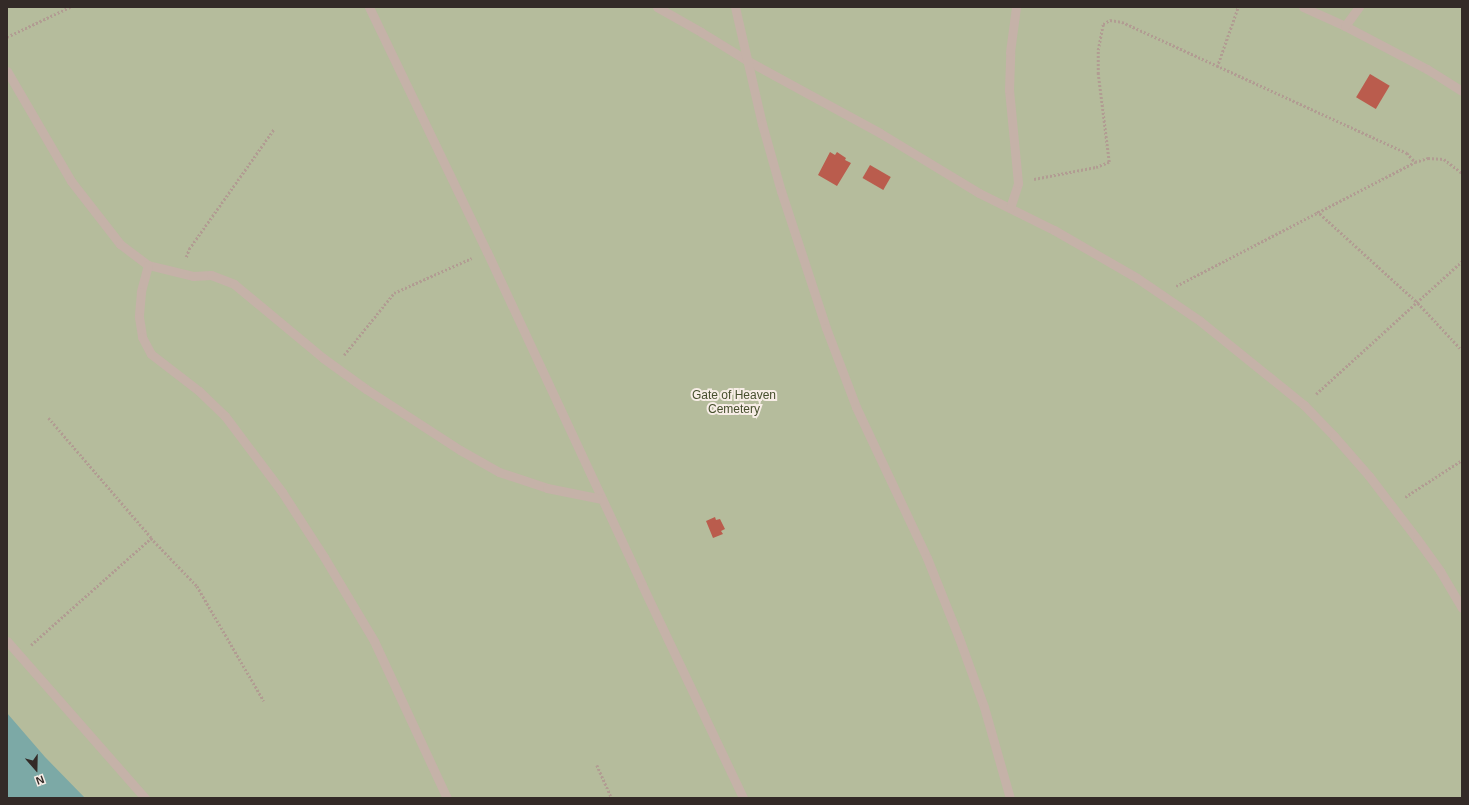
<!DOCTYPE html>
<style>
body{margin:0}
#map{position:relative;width:1469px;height:805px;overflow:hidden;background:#efe3da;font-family:Helvetica,sans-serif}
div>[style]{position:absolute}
.green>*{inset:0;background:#b5bc9c;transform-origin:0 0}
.water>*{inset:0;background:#7ca9a6}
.building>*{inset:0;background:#ba5c4d;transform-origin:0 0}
.path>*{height:2.5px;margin-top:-1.25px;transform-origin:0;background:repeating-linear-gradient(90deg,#b19c92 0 2px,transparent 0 4px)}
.service>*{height:9px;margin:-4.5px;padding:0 4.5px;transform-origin:4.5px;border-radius:4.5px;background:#c5b2a8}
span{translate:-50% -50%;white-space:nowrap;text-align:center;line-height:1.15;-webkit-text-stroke:4px #f7ede6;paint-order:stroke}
.park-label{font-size:12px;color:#464f2d}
.frame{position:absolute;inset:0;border:8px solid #332a27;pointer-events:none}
.north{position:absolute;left:16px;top:749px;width:40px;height:40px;-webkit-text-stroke:3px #f7ede6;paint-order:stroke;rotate:160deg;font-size:11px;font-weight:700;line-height:16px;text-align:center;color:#332a27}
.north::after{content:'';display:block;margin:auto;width:14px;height:18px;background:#332a27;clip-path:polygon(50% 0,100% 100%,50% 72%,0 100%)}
</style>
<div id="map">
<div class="green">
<i style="left:7px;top:7px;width:1455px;height:791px"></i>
</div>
<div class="water">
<i style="clip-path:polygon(7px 713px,45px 757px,85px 798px,7px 798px)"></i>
</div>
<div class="building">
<i style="left:1370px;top:74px;width:23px;height:27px;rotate:31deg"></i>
<i style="clip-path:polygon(830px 152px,835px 155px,837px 152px,846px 158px,845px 160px,851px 163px,837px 186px,818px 175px)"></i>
<i style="left:870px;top:165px;width:24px;height:15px;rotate:30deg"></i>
<i style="clip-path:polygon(715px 517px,716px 520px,720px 519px,725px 529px,721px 531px,723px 534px,713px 538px,706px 521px)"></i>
</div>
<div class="path">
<i style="left:7px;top:37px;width:70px;rotate:-25.5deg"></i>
<i style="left:1217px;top:67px;width:64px;rotate:-70.7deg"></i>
<i style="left:1034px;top:179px;width:63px;rotate:-11deg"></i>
<i style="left:1096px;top:167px;width:14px;rotate:-21deg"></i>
<i style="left:1109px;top:162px;width:89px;rotate:-97.1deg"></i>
<i style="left:1098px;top:74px;width:24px;rotate:-90deg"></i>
<i style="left:1098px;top:50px;width:26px;rotate:-79deg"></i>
<i style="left:1103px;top:24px;width:8px;rotate:-30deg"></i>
<i style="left:1110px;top:20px;width:12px;rotate:9deg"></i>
<i style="left:1122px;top:22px;width:314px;rotate:24.7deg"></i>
<i style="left:1407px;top:153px;width:12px;rotate:48deg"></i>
<i style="left:1415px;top:162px;width:14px;rotate:-17deg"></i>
<i style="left:1428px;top:158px;width:16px;rotate:4deg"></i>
<i style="left:1444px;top:159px;width:23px;rotate:38deg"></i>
<i style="left:1317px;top:211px;width:137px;rotate:42.3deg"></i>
<i style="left:1418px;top:303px;width:64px;rotate:46.9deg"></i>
<i style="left:186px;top:257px;width:9px;rotate:-69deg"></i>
<i style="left:189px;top:249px;width:147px;rotate:-54.7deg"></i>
<i style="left:1176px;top:286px;width:269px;rotate:-27.4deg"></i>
<i style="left:344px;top:355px;width:80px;rotate:-51.1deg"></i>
<i style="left:394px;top:293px;width:85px;rotate:-24.2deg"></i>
<i style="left:1316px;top:394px;width:197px;rotate:-42.3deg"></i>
<i style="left:1405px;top:497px;width:68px;rotate:-33deg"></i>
<i style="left:151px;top:538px;width:66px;rotate:46.2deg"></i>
<i style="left:197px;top:586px;width:133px;rotate:59.8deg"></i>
<i style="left:31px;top:645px;width:161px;rotate:-41.7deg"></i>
<i style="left:151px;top:538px;width:158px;rotate:-130.6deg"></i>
<i style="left:597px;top:765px;width:36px;rotate:66deg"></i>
</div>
<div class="service">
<i style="left:369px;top:7px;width:272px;rotate:64.3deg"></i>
<i style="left:487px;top:252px;width:367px;rotate:65deg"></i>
<i style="left:642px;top:585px;width:236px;rotate:64.6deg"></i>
<i style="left:657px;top:7px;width:51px;rotate:29.6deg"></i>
<i style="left:701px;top:32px;width:55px;rotate:31.7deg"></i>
<i style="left:748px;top:61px;width:150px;rotate:28.6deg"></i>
<i style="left:880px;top:133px;width:116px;rotate:31.2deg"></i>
<i style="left:979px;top:193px;width:84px;rotate:26.3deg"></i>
<i style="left:1054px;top:230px;width:96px;rotate:30deg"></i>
<i style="left:1137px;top:278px;width:76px;rotate:34.3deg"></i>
<i style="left:1200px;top:321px;width:134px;rotate:38.9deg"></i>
<i style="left:1304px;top:405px;width:43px;rotate:45.9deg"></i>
<i style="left:1334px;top:436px;width:53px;rotate:48.8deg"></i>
<i style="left:1369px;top:476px;width:79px;rotate:52.7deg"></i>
<i style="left:1417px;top:539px;width:39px;rotate:54deg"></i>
<i style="left:1440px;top:571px;width:43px;rotate:59.3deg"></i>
<i style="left:735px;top:7px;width:120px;rotate:77deg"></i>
<i style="left:762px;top:124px;width:70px;rotate:74.2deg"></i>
<i style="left:781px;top:191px;width:144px;rotate:71.8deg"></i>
<i style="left:826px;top:328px;width:85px;rotate:69.2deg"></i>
<i style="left:856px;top:407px;width:167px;rotate:64.8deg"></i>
<i style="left:927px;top:558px;width:86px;rotate:68.2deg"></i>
<i style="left:959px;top:638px;width:73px;rotate:70.1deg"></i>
<i style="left:984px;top:707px;width:95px;rotate:74.1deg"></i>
<i style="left:1303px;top:7px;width:46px;rotate:24.3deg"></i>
<i style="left:1345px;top:26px;width:93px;rotate:27.7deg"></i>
<i style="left:1427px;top:69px;width:41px;rotate:32.2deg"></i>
<i style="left:1345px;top:26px;width:24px;rotate:-54deg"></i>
<i style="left:7px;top:71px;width:127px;rotate:59.8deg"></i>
<i style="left:71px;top:181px;width:80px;rotate:52.1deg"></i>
<i style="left:120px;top:244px;width:35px;rotate:37deg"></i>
<i style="left:148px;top:265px;width:46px;rotate:13.7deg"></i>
<i style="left:193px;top:276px;width:18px;rotate:-3deg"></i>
<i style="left:211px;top:275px;width:25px;rotate:21deg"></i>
<i style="left:234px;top:284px;width:116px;rotate:39.7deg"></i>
<i style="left:323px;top:358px;width:53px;rotate:35.8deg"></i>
<i style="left:366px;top:389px;width:112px;rotate:33deg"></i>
<i style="left:460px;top:450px;width:45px;rotate:29.4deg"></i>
<i style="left:499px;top:472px;width:51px;rotate:18.4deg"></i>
<i style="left:547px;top:488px;width:56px;rotate:11.3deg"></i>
<i style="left:1010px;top:208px;width:26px;rotate:-72deg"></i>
<i style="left:1018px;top:183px;width:93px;rotate:-95.5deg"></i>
<i style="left:1009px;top:90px;width:38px;rotate:-88deg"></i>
<i style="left:1010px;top:52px;width:45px;rotate:-82.4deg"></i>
<i style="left:148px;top:265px;width:28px;rotate:105deg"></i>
<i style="left:141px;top:292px;width:25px;rotate:95deg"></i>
<i style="left:139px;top:317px;width:20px;rotate:81deg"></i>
<i style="left:142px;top:337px;width:19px;rotate:62deg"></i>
<i style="left:151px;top:354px;width:61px;rotate:37.6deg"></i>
<i style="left:199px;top:391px;width:36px;rotate:44deg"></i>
<i style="left:225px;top:416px;width:95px;rotate:53.1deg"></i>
<i style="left:282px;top:492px;width:77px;rotate:57.1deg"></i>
<i style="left:324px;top:557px;width:98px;rotate:59.2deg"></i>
<i style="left:374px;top:641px;width:173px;rotate:65.1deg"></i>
<i style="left:7px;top:641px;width:209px;rotate:48.7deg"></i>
</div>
<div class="park-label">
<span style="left:734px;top:403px">Gate of Heaven<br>Cemetery</span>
</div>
<div class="frame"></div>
<div class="north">N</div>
</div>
